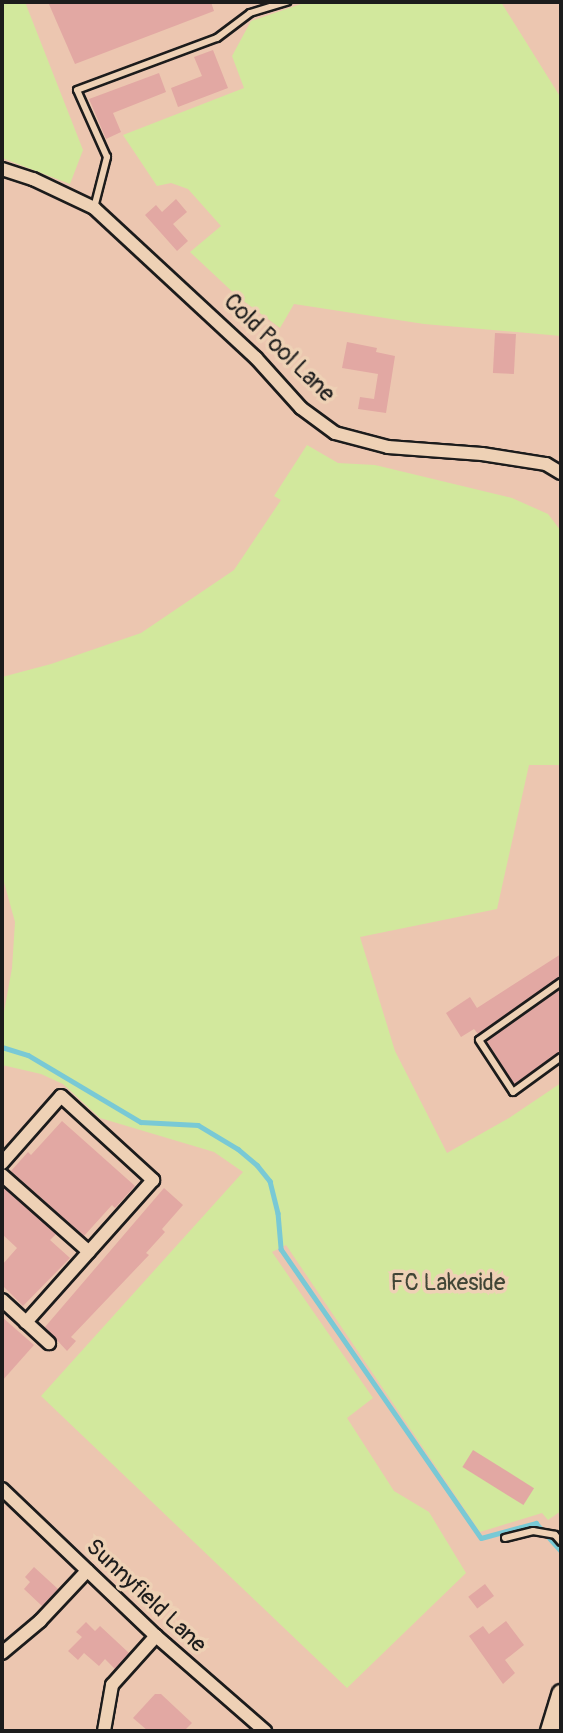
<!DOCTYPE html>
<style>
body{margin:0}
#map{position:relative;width:563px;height:1733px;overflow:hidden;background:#ecc6b0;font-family:Pangolin,sans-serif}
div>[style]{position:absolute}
.green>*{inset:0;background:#d2e89d}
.stream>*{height:4.5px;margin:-2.25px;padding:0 2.25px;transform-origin:2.25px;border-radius:2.25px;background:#79c9d5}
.building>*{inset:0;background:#e2a8a3;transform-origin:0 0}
.roads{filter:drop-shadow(2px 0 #1c1c1c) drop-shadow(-2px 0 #1c1c1c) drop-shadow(0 2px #1c1c1c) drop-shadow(0 -2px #1c1c1c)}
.lane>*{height:6px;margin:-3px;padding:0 3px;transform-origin:3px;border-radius:3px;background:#eed1b5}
.street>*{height:12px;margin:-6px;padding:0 6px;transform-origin:6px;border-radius:6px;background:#eed1b5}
.secondary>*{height:18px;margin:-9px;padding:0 9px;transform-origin:9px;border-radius:9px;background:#eed1b5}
span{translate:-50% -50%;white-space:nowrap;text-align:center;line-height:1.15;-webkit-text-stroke:7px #eed1b5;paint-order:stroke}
.street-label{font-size:23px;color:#1c1c1c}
.park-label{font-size:23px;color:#404536}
.frame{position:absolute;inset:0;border:4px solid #1c1c1c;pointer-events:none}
</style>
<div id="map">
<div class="green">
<i style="clip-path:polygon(2px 2px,25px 2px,83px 150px,70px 184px,2px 158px)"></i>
<i style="clip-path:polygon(307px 2px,501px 2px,561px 98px,561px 336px,424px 324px,294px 304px,280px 328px,238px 297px,190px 252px,221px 226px,188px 189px,171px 183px,157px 186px,123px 135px,244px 88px,232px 56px,251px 21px)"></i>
<i style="clip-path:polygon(307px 445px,338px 463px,375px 465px,512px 498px,548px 514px,561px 531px,561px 765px,529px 765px,497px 909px,360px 937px,395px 1051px,447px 1153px,509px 1118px,561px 1083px,561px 1511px,548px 1520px,542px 1513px,480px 1532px,286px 1245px,272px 1252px,373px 1398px,347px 1418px,394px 1491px,429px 1512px,466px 1573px,347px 1688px,41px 1396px,243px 1172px,214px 1152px,100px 1118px,63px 1084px,41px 1074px,2px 1065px,2px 1023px,12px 968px,15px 922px,2px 875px,2px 677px,51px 664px,141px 633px,234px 570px,281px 500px,274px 496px)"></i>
</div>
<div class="stream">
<i style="left:2px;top:1047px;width:27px;rotate:17deg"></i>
<i style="left:28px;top:1055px;width:131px;rotate:30.7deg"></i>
<i style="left:141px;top:1122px;width:57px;rotate:3deg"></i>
<i style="left:198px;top:1125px;width:47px;rotate:31deg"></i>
<i style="left:238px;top:1149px;width:25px;rotate:40deg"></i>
<i style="left:257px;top:1165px;width:21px;rotate:51deg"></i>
<i style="left:270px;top:1181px;width:33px;rotate:76deg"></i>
<i style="left:278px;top:1213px;width:36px;rotate:85deg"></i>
<i style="left:281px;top:1249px;width:351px;rotate:55.3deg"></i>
<i style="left:481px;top:1538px;width:57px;rotate:-15.3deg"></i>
<i style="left:536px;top:1523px;width:38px;rotate:48deg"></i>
</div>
<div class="building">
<i style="clip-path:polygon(48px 2px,211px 2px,214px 11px,75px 64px)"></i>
<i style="clip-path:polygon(213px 50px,228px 88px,178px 107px,171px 88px,202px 76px,194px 57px)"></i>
<i style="clip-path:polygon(159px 73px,166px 92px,113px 113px,121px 132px,106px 139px,89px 99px)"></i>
<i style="clip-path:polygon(176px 199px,187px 212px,173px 224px,188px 241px,177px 251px,145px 215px,156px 205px,162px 212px)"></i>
<i style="left:495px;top:333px;width:21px;height:40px;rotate:3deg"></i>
<i style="clip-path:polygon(347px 342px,377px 348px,376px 352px,395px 356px,386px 413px,358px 409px,360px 397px,374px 399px,378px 374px,342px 368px)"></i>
<i style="clip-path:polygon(561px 954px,561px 976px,478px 1034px,474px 1029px,461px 1037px,446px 1013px,470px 997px,477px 1008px)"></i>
<i style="clip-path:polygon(561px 989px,561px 1051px,514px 1084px,487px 1041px)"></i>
<i style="clip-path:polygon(62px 1121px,135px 1186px,115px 1208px,112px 1205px,84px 1236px,11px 1171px,28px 1152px,31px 1155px)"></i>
<i style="clip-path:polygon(2px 1186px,56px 1234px,50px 1240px,70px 1258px,23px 1306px,2px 1285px,2px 1265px,17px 1248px,2px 1234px)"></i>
<i style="clip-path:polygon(164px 1188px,183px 1205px,162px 1229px,165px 1232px,146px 1253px,149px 1255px,71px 1337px,76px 1341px,67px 1351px,45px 1327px)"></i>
<i style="clip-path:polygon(2px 1317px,34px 1345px,2px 1381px)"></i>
<i style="left:473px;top:1450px;width:72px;height:20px;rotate:32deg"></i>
<i style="clip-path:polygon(34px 1567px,58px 1589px,42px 1606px,24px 1589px,30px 1582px,25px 1577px)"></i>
<i style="left:485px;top:1584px;width:15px;height:21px;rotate:53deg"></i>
<i style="clip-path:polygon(506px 1621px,524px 1645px,505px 1660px,515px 1673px,503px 1684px,469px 1636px,483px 1626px,489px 1634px)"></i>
<i style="clip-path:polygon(86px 1622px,95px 1631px,100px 1626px,129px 1653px,115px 1669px,105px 1659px,99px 1666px,84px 1653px,78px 1660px,68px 1651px,82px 1637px,76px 1632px)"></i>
<i style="clip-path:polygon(155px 1694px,161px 1694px,192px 1723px,184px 1731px,148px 1731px,133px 1718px)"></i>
</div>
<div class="roads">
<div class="lane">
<i style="left:94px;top:208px;width:53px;rotate:-75.7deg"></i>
<i style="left:107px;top:157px;width:73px;rotate:-114.1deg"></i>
<i style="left:77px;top:90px;width:149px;rotate:-20.4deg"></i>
<i style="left:217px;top:38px;width:41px;rotate:-37.1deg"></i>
<i style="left:250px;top:13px;width:39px;rotate:-17deg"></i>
<i style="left:561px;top:982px;width:100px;rotate:144.7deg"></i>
<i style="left:479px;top:1040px;width:62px;rotate:56.8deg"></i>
<i style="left:513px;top:1092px;width:59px;rotate:-36.1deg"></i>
<i style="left:505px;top:1538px;width:29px;rotate:-14deg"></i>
<i style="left:533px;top:1531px;width:22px;rotate:10deg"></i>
<i style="left:555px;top:1535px;width:9px;rotate:49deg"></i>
</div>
<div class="street">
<i style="left:2px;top:169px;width:33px;rotate:18deg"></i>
<i style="left:33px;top:179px;width:68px;rotate:25.4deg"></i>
<i style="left:94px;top:208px;width:221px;rotate:42.8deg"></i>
<i style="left:256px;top:358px;width:67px;rotate:48deg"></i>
<i style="left:301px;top:408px;width:42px;rotate:36.3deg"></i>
<i style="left:335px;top:433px;width:55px;rotate:14.8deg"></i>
<i style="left:388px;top:447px;width:94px;rotate:4.3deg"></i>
<i style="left:482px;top:454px;width:65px;rotate:8.9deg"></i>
<i style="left:546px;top:464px;width:17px;rotate:31deg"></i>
<i style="left:2px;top:1163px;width:89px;rotate:-48.6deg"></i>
<i style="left:61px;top:1096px;width:125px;rotate:42.4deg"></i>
<i style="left:153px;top:1180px;width:191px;rotate:131.8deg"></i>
<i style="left:2px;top:1175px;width:116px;rotate:41.5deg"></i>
<i style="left:2px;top:1300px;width:64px;rotate:42.5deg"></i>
<i style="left:2px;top:1489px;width:213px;rotate:43.7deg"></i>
<i style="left:156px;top:1636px;width:145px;rotate:41.1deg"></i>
<i style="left:2px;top:1653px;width:50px;rotate:-40.1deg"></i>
<i style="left:40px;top:1621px;width:69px;rotate:-46.8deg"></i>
<i style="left:104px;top:1731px;width:47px;rotate:-80.1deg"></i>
<i style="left:112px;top:1685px;width:66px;rotate:-48.1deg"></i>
</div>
<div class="secondary">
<i style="left:550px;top:1731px;width:39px;rotate:-73deg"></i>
</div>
</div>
<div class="street-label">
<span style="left:279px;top:348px;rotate:44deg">Cold Pool Lane</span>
<span style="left:146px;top:1596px;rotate:43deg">Sunnyfield Lane</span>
</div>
<div class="park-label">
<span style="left:448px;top:1283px">FC Lakeside</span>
</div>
<div class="frame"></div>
</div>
